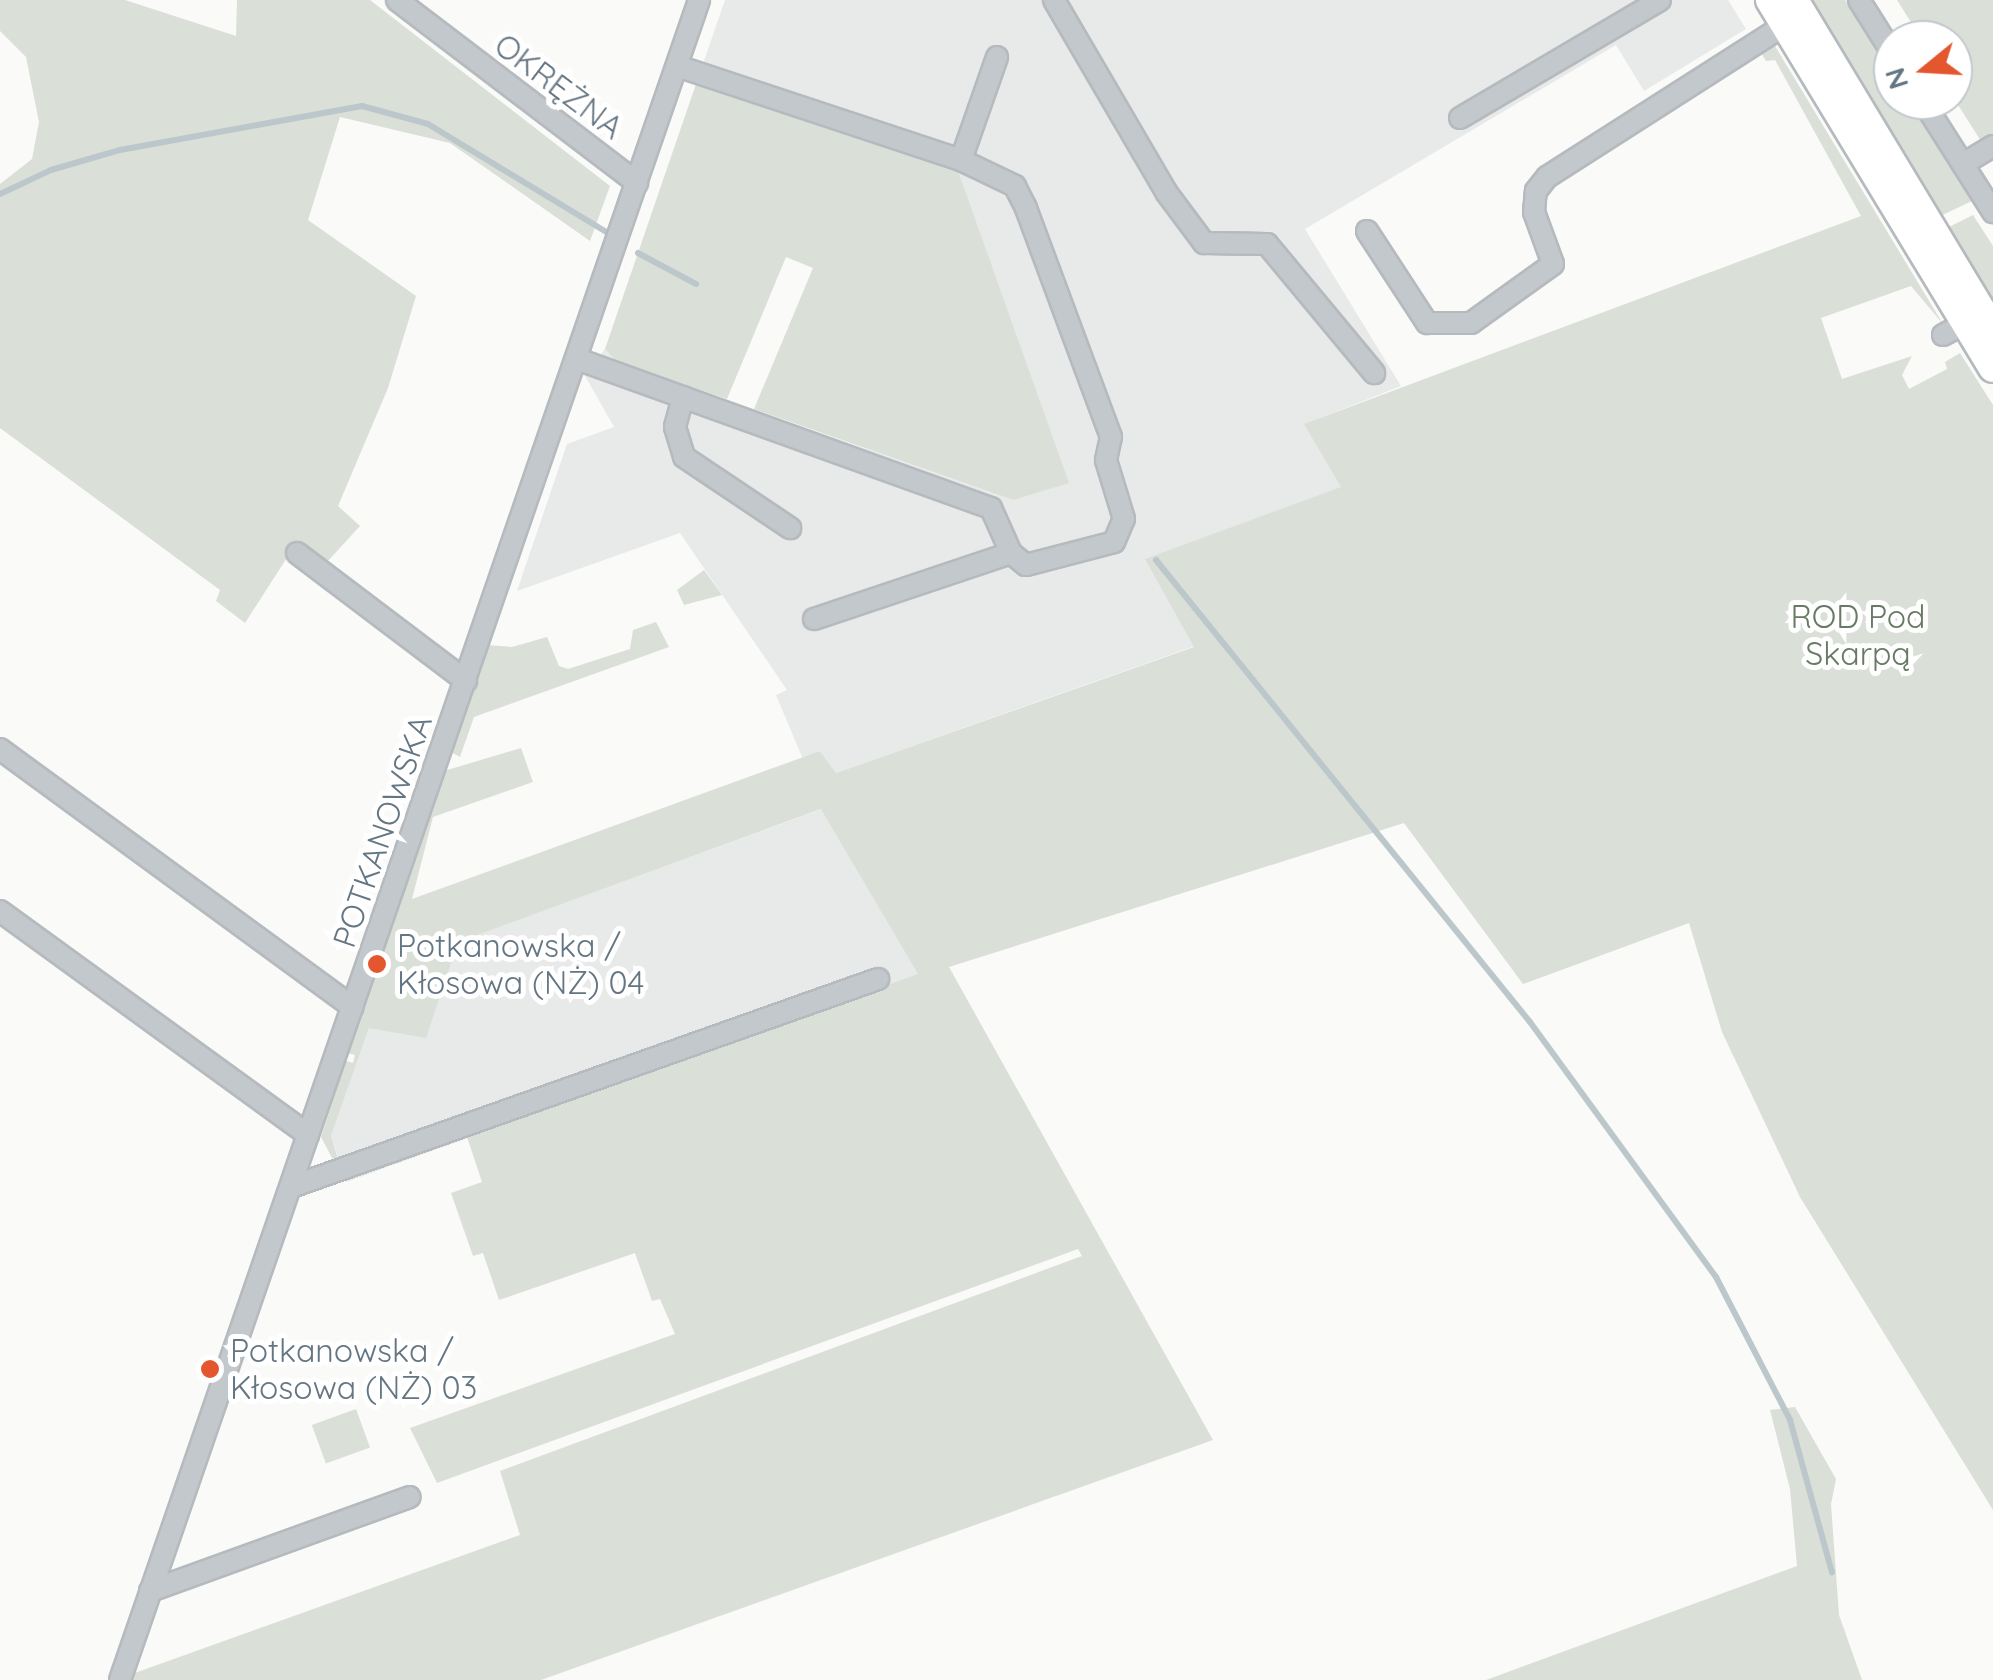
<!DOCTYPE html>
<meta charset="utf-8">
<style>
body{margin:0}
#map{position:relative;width:1993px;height:1680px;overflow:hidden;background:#fafaf8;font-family:Quicksand,sans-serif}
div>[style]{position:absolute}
.built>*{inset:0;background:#e8e9e9}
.green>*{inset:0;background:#dadfd7;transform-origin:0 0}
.stream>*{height:6px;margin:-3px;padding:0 3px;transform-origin:3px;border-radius:3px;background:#bbc7cb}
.roads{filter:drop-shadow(2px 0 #b5babe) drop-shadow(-2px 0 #b5babe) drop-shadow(0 2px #b5babe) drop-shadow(0 -2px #b5babe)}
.minor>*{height:20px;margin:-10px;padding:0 10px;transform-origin:10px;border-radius:10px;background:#c3c8cc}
.major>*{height:28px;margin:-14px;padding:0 14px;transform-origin:14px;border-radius:14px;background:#fff}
.dots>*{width:28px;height:28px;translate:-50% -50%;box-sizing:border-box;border:5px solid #fff;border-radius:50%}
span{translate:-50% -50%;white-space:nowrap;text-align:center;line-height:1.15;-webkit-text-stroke:10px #fff;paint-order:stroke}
.street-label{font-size:32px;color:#657683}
.park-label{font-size:32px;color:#687a64}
.poi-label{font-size:32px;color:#657683}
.left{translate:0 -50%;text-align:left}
.north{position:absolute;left:1873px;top:20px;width:100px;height:100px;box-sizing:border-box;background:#fff;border:2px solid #c1c8cd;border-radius:50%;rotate:252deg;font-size:28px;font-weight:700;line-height:40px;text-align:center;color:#657683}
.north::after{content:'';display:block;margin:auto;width:35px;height:45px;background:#e4572e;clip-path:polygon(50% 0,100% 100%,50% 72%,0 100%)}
</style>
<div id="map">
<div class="built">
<i style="clip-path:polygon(725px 0,1728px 0,1746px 29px,1644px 91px,1616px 45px,1305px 229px,1401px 386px,1305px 424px,1342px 487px,1146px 559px,1195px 646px,836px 773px,820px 751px,803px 759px,776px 695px,787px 690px,680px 533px,517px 591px,567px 444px,614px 427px,584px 374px,605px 349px,618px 362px,1013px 500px,958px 171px,696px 84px)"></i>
<i style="clip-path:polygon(822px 809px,919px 975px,346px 1182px,331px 1136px,369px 1028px,457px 942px)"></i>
</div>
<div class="green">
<i style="clip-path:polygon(0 0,125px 0,236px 36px,237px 0,370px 0,610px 186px,590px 241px,450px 143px,340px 117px,308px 220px,416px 296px,388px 388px,338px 506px,360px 526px,326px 563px,297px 542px,245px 623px,216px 601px,220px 590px,0 428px,0 184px,32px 159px,39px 122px,26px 57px,0 31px)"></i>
<i style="clip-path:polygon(1804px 0,1845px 0,1893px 77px,1893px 100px,1908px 100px,1972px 201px,1936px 218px)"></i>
<i style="clip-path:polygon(1897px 0,1993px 0,1993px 134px,1981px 141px,1953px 97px,1953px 40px,1922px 40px)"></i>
<i style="clip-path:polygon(1775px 46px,1943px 324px,1911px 286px,1821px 318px,1842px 379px,1912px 356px,1902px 375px,1909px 389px,1947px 369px,1945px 362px,1960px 353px,1993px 405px,1993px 1510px,1800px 1197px,1722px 1032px,1689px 923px,1523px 984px,1404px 823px,949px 967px,1213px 1440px,541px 1680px,130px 1680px,132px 1674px,520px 1535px,500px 1471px,1082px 1256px,1078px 1249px,437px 1483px,410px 1428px,675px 1334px,660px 1299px,652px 1301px,635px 1253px,499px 1300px,483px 1253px,473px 1256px,451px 1193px,482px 1182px,467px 1137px,918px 974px,821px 809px,458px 942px,426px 1038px,369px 1028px,331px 1136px,338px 1159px,332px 1158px,321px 1137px,346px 1061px,353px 1063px,355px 1055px,347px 1053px,355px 1026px,444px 771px,521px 748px,533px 782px,433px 817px,412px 899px,820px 751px,836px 773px,1194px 647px,1145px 559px,1341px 487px,1304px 424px,1861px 216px,1775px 60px,1766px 61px,1760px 51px)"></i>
<i style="clip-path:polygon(696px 84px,958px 171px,1069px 483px,1013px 500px,754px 409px,813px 268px,786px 257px,727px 399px,617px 362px,605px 349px)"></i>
<i style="clip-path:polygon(1973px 215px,1993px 246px,1993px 313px,1943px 230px)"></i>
<i style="clip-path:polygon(704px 570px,722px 595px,684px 605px,677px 590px)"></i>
<i style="clip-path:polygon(656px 622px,669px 647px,474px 717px,460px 757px,451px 752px,487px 645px,512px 647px,547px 637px,559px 666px,568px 669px,630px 649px,633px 630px)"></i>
<i style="clip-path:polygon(1795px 1407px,1836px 1479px,1831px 1504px,1839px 1615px,1862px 1680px,1486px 1680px,1797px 1566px,1790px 1489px,1770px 1410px)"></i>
<i style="left:356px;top:1409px;width:41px;height:47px;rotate:70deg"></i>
</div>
<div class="stream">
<i style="left:0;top:194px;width:56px;rotate:-25.2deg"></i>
<i style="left:51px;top:170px;width:72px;rotate:-16.2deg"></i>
<i style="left:120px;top:150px;width:246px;rotate:-10.3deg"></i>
<i style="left:362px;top:106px;width:68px;rotate:15.3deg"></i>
<i style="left:428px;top:124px;width:210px;rotate:31.2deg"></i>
<i style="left:638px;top:253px;width:66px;rotate:28.1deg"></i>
<i style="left:1156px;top:560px;width:594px;rotate:51.01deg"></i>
<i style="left:1530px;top:1022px;width:316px;rotate:53.9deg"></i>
<i style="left:1716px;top:1277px;width:161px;rotate:62.6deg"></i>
<i style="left:1790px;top:1420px;width:158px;rotate:74.6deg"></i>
</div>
<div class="roads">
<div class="minor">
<i style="left:397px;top:0;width:302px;rotate:37.3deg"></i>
<i style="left:1054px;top:0;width:222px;rotate:59.7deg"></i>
<i style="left:1166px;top:192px;width:64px;rotate:53.3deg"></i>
<i style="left:1204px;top:243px;width:63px;rotate:0.9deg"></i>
<i style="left:1267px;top:244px;width:168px;rotate:50.3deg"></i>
<i style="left:1859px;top:0;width:64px;rotate:57.8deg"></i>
<i style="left:677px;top:66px;width:299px;rotate:18.3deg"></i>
<i style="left:961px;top:160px;width:109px;rotate:-70.7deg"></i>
<i style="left:1922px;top:100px;width:133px;rotate:57.6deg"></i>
<i style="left:1460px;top:118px;width:232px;rotate:-30.5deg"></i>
<i style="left:1963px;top:164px;width:35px;rotate:-31deg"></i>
<i style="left:1367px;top:231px;width:110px;rotate:56.9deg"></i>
<i style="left:1427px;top:323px;width:44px"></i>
<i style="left:1471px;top:323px;width:101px;rotate:-35.7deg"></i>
<i style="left:1553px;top:264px;width:55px;rotate:-110.1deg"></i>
<i style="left:1534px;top:212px;width:21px;rotate:-85deg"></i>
<i style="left:1536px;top:191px;width:18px;rotate:-52deg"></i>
<i style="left:1547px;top:177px;width:295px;rotate:-32.6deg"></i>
<i style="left:1943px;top:335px;width:38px;rotate:-28deg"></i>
<i style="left:577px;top:359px;width:440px;rotate:19.8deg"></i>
<i style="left:991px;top:508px;width:49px;rotate:66deg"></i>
<i style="left:1011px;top:553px;width:19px;rotate:39deg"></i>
<i style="left:1026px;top:565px;width:91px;rotate:-14.6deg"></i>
<i style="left:1114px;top:542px;width:25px;rotate:-67deg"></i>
<i style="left:1124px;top:519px;width:62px;rotate:-107deg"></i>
<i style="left:1106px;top:460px;width:24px;rotate:-78deg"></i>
<i style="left:1111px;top:437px;width:244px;rotate:-110.4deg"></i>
<i style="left:1026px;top:208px;width:25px;rotate:-117deg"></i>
<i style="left:1015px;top:186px;width:60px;rotate:-154.3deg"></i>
<i style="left:683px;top:397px;width:31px;rotate:105deg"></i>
<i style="left:675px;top:427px;width:31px;rotate:73deg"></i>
<i style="left:684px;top:457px;width:128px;rotate:33.8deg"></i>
<i style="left:297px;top:553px;width:212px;rotate:37.1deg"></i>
<i style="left:814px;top:619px;width:208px;rotate:-18.5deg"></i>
<i style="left:0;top:749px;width:437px;rotate:36.2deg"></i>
<i style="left:0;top:911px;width:381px;rotate:36deg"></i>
<i style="left:291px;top:1187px;width:623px;rotate:-19.51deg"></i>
<i style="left:150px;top:1591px;width:276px;rotate:-19.9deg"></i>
<i style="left:120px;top:1680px;width:1777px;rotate:-70.98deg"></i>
</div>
<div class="major">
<i style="left:1770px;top:0;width:430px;rotate:58.8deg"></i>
<i style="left:1794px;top:0;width:385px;rotate:58.9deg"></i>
</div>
</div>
<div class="dots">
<i style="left:377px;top:964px;background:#e4572e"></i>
<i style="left:210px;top:1369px;background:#e4572e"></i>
</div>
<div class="street-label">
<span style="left:559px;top:86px;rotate:37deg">OKRĘŻNA</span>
<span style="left:382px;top:831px;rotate:-71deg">POTKANOWSKA</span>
</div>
<div class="park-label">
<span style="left:1858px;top:635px">ROD Pod<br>Skarpą</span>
</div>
<div class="poi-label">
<span class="left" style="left:397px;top:964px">Potkanowska /<br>Kłosowa (NŻ) 04</span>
<span class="left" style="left:230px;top:1369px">Potkanowska /<br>Kłosowa (NŻ) 03</span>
</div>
<div class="north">N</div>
</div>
